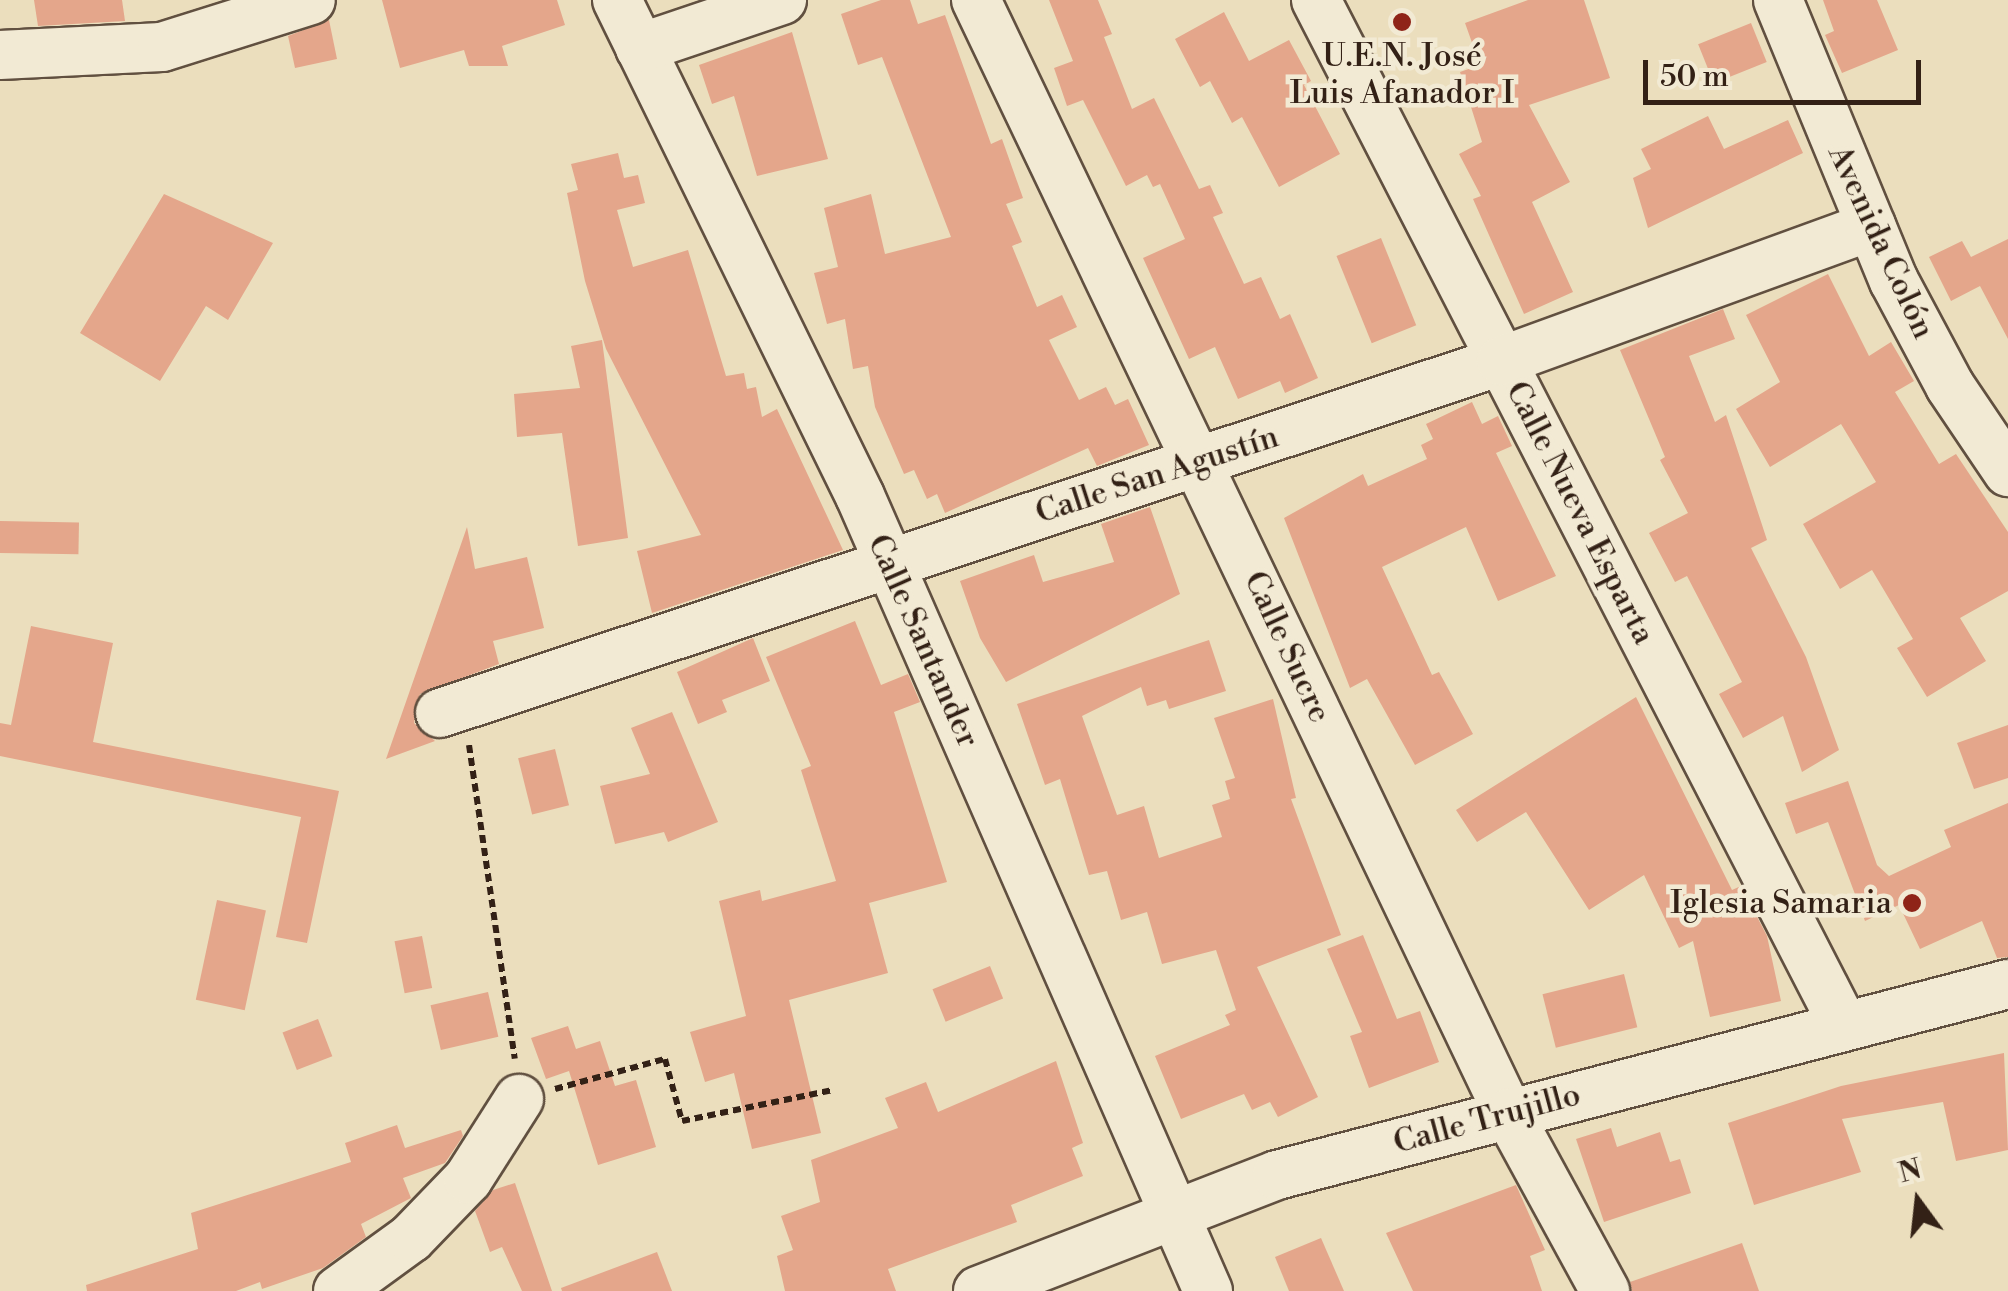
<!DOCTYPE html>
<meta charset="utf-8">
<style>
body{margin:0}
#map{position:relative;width:2008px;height:1291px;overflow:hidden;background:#ebdebd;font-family:"Libre Bodoni",serif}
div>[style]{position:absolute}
.building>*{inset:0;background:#e4a68b;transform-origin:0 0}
.path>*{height:6px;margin-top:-3px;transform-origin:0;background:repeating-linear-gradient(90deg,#332116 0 8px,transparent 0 13px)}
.roads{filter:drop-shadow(2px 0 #615040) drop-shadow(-2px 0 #615040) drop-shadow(0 2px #615040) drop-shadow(0 -2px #615040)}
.minor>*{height:48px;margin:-24px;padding:0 24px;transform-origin:24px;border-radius:24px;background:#f2ead4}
.dots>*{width:28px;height:28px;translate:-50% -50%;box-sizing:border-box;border:5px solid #f2ead4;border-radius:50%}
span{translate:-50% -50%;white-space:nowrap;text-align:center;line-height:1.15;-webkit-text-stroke:9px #f2ead4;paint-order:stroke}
.poi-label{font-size:32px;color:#332116}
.right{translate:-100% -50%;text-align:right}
.street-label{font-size:32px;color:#332116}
.north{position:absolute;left:1868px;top:1151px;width:100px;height:100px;-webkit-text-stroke:8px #f2ead4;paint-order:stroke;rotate:345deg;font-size:28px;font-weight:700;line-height:40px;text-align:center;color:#332116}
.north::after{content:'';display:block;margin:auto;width:35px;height:45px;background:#332116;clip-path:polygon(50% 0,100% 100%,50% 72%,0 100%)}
.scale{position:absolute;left:1643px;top:60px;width:278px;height:45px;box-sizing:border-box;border:5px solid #332116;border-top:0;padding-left:12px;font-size:30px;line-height:35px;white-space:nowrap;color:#332116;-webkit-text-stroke:8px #f2ead4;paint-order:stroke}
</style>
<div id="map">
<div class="building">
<i style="clip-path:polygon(34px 0,122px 0,125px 21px,38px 26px)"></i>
<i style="clip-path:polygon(382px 0,557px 0,565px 25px,502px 46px,508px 66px,469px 66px,464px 50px,400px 68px)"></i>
<i style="clip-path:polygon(881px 0,910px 0,918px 24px,945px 15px,991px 144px,1002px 139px,1023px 198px,1006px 204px,1022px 242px,1012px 246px,1037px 307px,1062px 295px,1077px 327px,1049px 340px,1079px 400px,1106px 387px,1115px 405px,1128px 399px,1149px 445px,1097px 466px,1088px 448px,945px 513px,937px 494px,927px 499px,914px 470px,904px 474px,875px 407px,868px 366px,853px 369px,845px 319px,827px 324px,814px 273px,838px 267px,824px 208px,871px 194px,885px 254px,951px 237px,882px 57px,858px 65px,841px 14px)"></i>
<i style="clip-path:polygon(1049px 0,1098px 0,1112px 34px,1104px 37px,1132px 109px,1154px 98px,1199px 189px,1210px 185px,1223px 213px,1213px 217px,1244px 284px,1261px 277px,1280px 319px,1290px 314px,1318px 378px,1285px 393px,1280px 381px,1238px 399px,1215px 347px,1189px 359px,1143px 258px,1185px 239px,1160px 184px,1153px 187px,1147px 175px,1126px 186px,1083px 100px,1067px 106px,1054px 68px,1073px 61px)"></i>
<i style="clip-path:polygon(1528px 0,1584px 0,1610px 78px,1529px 105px,1570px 182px,1532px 202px,1573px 292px,1524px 314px,1473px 199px,1481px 196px,1459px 154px,1482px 142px,1460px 72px,1480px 65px,1465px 23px)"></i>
<i style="clip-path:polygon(1823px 0,1877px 0,1898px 50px,1842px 73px,1825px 35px,1834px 31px)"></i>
<i style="clip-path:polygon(1224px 12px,1249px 61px,1289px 40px,1311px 81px,1304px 85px,1340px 154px,1279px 187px,1242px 117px,1232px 123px,1210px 81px,1200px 87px,1175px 39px)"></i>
<i style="clip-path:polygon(329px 20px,337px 59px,295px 68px,288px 36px)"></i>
<i style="left:1751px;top:23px;width:42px;height:57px;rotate:68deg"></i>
<i style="clip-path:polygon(792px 32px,828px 159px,757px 176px,734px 96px,712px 104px,699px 65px)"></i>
<i style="clip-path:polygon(1708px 116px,1724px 149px,1788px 120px,1803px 153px,1648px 228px,1633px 178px,1651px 169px,1641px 149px)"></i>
<i style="clip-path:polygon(618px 153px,624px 178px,638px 175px,645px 203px,617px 210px,633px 267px,688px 250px,726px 376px,744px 373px,747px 389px,756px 387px,762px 417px,777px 409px,843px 550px,652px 613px,637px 551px,701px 535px,606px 349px,585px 281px,567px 193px,578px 190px,571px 164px)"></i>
<i style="clip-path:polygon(164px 194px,273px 243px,228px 320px,206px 306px,160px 381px,80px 333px)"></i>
<i style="left:1381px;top:238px;width:94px;height:48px;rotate:68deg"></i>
<i style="clip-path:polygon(2008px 239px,2008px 339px,1980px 286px,1951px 301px,1929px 257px,1962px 241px,1971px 257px)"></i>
<i style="clip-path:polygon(1828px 274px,1869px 356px,1891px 342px,1914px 381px,1895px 392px,1939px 464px,1956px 454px,2008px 532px,2008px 591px,1960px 618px,1986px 661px,1927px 697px,1897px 648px,1913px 639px,1872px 570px,1840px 589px,1803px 524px,1876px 482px,1841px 424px,1770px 467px,1736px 409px,1780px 382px,1746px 315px)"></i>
<i style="clip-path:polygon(1723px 309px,1735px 339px,1689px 356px,1715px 422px,1726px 415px,1767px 540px,1751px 548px,1806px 657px,1839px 750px,1802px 772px,1783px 716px,1743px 738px,1719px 694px,1742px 682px,1687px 576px,1675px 582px,1649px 533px,1688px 513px,1660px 460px,1665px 457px,1620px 350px)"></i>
<i style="clip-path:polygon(602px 340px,628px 538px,578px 546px,562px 433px,517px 437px,514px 394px,580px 388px,571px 346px)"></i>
<i style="clip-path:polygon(1472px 402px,1482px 424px,1498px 416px,1512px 446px,1496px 453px,1556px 576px,1498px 601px,1466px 527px,1382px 567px,1432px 675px,1439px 672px,1473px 734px,1415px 765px,1367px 679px,1350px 688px,1284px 518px,1363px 474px,1368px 486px,1427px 459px,1421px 445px,1433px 439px,1426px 424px)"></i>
<i style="clip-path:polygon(1150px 507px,1180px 594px,1006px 682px,980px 638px,960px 581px,1034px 555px,1043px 582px,1114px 562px,1101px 524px)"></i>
<i style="left:0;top:521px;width:79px;height:32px;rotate:1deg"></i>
<i style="clip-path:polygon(467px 527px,475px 569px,527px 557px,544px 628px,493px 641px,499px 664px,420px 694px,414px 723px,435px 741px,386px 759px)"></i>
<i style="clip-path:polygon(855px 621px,881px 685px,908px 674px,920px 702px,894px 712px,947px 882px,869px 903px,888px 973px,789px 1000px,821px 1133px,752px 1149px,734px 1073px,705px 1082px,690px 1032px,746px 1016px,719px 901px,760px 890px,762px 901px,836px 881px,801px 770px,811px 766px,766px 657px)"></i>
<i style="clip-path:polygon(31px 626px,113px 643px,93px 742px,339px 791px,307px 943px,276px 937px,301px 817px,0 756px,0 723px,11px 725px)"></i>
<i style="clip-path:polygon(753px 638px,770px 681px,722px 700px,727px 712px,698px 724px,677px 672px)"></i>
<i style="clip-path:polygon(1209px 640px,1226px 691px,1169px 709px,1166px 700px,1147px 706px,1141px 687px,1082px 716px,1117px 815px,1144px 806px,1159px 858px,1222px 837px,1212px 805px,1230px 799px,1225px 781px,1235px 778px,1214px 718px,1273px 699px,1296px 798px,1291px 799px,1341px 935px,1257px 967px,1318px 1097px,1278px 1117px,1270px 1102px,1252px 1110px,1244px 1094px,1181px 1119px,1155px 1056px,1230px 1025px,1225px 1015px,1236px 1010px,1216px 950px,1162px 964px,1147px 912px,1121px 920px,1107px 871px,1089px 875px,1060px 779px,1045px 785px,1017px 704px)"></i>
<i style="clip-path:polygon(1636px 697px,1732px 890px,1741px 886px,1767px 936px,1781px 1001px,1710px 1017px,1693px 941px,1679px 948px,1644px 875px,1589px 910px,1526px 812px,1477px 842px,1456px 810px)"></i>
<i style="clip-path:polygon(672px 712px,718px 822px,668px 842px,664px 832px,615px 844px,600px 786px,650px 774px,631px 728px)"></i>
<i style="clip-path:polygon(2008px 725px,2008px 778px,1974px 789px,1957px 743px)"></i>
<i style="left:555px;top:749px;width:58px;height:38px;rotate:76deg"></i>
<i style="clip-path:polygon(1848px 781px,1877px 865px,1889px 876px,1951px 847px,1944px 830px,2008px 803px,2008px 957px,1997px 958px,1982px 921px,1920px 949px,1899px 905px,1865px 921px,1828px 822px,1796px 834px,1785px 803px)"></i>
<i style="left:217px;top:900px;width:50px;height:102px;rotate:12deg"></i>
<i style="clip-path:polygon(1363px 935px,1397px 1019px,1420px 1011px,1439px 1062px,1369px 1088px,1350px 1036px,1362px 1032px,1327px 949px)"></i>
<i style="left:422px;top:936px;width:53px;height:28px;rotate:79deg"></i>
<i style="left:990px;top:966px;width:35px;height:62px;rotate:68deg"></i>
<i style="left:1624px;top:974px;width:55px;height:84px;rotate:76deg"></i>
<i style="left:488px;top:992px;width:46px;height:59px;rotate:77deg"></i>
<i style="left:318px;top:1019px;width:40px;height:38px;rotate:69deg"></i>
<i style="clip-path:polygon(568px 1026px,576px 1049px,600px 1041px,615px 1086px,636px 1080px,656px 1147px,598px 1165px,569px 1071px,546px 1079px,531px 1038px)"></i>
<i style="clip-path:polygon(2004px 1053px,2008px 1150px,1956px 1161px,1943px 1102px,1842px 1119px,1861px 1172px,1754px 1205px,1728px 1123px,1841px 1086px)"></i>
<i style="clip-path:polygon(1056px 1061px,1083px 1143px,1072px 1148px,1083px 1176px,1011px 1205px,1017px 1222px,888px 1269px,896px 1291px,785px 1291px,777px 1256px,793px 1250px,781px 1216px,820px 1202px,811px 1160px,898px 1128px,885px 1098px,926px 1082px,938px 1112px)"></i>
<i style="clip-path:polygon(397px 1125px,405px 1148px,461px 1130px,463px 1136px,445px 1163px,403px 1178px,411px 1198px,361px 1224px,366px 1237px,323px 1268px,262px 1289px,260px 1282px,236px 1291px,87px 1291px,86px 1285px,198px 1249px,191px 1213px,351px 1162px,345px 1143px)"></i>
<i style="clip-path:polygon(1611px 1128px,1617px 1147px,1660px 1132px,1670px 1162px,1680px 1159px,1691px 1193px,1604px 1222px,1576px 1139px)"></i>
<i style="clip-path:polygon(515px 1183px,552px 1291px,522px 1291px,502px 1247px,490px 1252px,475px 1211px,493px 1190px)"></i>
<i style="clip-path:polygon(1516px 1185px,1545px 1250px,1530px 1256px,1542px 1291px,1413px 1291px,1386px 1233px)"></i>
<i style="clip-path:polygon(1321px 1238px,1344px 1291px,1289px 1291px,1275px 1257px)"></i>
<i style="clip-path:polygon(1742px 1243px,1759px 1291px,1632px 1291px,1630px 1282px)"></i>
<i style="clip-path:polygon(657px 1252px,672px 1291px,562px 1291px,561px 1288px)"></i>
</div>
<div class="path">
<i style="left:469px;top:745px;width:317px;rotate:81.7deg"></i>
<i style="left:555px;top:1089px;width:114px;rotate:-15.3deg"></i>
<i style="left:665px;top:1059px;width:64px;rotate:74.7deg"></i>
<i style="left:682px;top:1121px;width:154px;rotate:-11.6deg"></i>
</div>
<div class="roads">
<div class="minor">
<i style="left:617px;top:0;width:552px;rotate:63.9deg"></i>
<i style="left:860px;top:496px;width:868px;rotate:66.36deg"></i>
<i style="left:976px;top:0;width:1234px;rotate:64.45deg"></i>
<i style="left:1508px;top:1113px;width:203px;rotate:61.4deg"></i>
<i style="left:1316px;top:0;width:1154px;rotate:62.77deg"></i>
<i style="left:1778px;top:0;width:304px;rotate:67.6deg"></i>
<i style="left:1894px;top:281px;width:119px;rotate:61.9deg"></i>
<i style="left:1950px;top:386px;width:104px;rotate:56deg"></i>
<i style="left:640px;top:48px;width:150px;rotate:-18.7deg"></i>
<i style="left:0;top:55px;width:162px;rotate:-2.8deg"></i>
<i style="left:162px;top:47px;width:156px;rotate:-17.5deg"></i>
<i style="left:440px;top:713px;width:1118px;rotate:-18.35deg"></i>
<i style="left:1501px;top:361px;width:394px;rotate:-20deg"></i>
<i style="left:338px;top:1291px;width:90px;rotate:-36deg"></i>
<i style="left:411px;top:1238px;width:82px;rotate:-46deg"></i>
<i style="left:468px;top:1179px;width:95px;rotate:-57.5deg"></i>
<i style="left:978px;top:1291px;width:321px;rotate:-21.2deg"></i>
<i style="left:1277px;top:1175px;width:756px;rotate:-14.64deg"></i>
</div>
</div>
<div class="dots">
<i style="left:1402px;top:22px;background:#8f2418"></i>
<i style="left:1912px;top:903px;background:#8f2418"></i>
</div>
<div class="poi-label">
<span style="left:1402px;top:75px">U.E.N. José<br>Luis Afanador I</span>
<span class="right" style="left:1892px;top:903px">Iglesia Samaria</span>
</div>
<div class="street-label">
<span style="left:1881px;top:242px;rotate:65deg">Avenida Colón</span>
<span style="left:1157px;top:475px;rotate:-18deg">Calle San Agustín</span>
<span style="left:1580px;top:513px;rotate:63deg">Calle Nueva Esparta</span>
<span style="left:923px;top:641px;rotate:66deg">Calle Santander</span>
<span style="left:1287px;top:647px;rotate:65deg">Calle Sucre</span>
<span style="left:1487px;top:1119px;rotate:-15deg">Calle Trujillo</span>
</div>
<div class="north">N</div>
<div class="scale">50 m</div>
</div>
